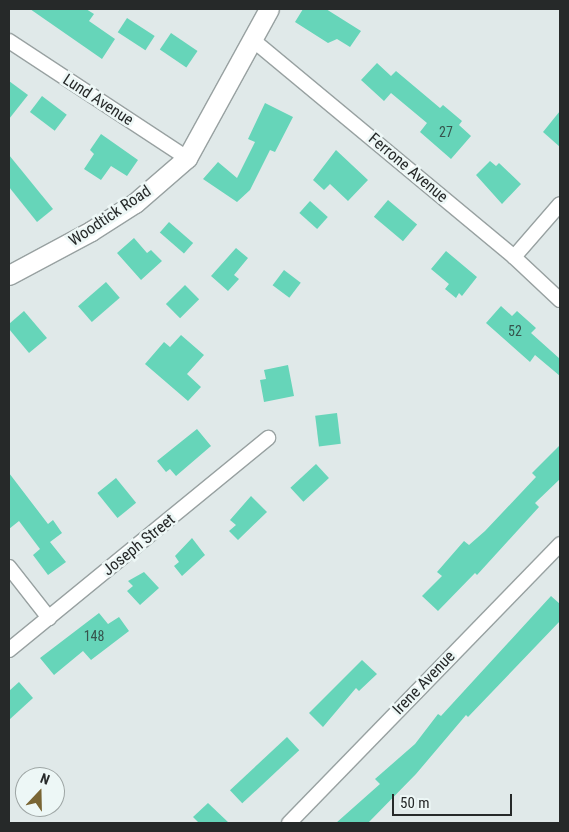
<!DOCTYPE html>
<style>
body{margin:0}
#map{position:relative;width:569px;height:832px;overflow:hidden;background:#e0e9e9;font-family:"Roboto Condensed",sans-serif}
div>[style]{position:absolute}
.building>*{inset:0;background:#66d5b9;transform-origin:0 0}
.roads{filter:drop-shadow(1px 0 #98a1a1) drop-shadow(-1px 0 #98a1a1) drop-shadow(0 1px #98a1a1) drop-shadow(0 -1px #98a1a1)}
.street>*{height:14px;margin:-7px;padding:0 7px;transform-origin:7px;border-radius:7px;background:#fff}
.secondary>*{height:19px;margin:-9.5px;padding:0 9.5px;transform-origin:9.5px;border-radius:9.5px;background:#fff}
span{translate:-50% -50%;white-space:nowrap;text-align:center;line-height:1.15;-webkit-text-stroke:5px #edf7f6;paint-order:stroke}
.number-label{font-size:14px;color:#36544d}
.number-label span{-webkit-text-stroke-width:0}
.street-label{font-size:16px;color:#262929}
.frame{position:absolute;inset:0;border:10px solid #262929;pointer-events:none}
.north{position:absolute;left:15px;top:767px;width:50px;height:50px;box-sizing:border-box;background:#edf7f6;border:1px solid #9da5a4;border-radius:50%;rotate:21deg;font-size:14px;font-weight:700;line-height:20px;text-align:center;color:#262929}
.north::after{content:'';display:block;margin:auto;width:18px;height:22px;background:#796534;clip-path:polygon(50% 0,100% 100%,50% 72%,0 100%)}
.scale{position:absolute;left:392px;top:794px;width:120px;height:22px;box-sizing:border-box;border:2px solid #262929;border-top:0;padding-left:6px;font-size:15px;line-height:18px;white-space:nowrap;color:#262929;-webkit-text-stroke:4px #edf7f6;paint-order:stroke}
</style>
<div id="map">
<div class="building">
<i style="clip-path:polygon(30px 9px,86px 9px,94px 14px,89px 21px,115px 39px,102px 59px)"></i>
<i style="clip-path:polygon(303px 9px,326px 9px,361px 31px,350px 47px,337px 39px,328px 43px,295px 22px)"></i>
<i style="left:127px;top:18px;width:33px;height:17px;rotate:33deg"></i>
<i style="left:171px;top:33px;width:32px;height:20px;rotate:34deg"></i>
<i style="clip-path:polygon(377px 63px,391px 76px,396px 71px,440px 108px,443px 105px,462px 121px,459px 125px,471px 136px,451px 159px,420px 132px,427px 123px,391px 93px,384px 101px,361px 80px)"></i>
<i style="clip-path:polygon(9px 81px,28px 95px,9px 119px)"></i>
<i style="left:42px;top:96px;width:31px;height:20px;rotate:37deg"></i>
<i style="clip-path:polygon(265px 103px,293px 117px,275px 152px,270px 150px,250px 190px,237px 202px,203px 179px,218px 162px,237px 178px,255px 142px,248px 139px)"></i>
<i style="clip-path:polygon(560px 111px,560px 147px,543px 132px)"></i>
<i style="clip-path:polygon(101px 134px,138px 160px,127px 176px,111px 166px,101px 180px,84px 169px,94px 154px,90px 150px)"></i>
<i style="clip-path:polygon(336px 150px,368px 180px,348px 201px,330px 184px,324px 190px,313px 180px)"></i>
<i style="clip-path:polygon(9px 155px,53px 209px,37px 222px,9px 187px)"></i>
<i style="clip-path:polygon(490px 161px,496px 166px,499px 163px,521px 184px,502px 204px,476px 175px)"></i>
<i style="left:388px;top:200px;width:38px;height:22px;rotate:40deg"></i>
<i style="left:310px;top:201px;width:24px;height:16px;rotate:42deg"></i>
<i style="left:169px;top:222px;width:32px;height:14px;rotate:41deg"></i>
<i style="clip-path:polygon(134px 238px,147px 253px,151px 250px,162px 261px,141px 280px,117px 253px)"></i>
<i style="clip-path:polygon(236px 248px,248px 258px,234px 275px,239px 279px,228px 291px,211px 276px)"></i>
<i style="clip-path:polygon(446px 251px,477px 277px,462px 296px,459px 293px,456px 298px,445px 289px,449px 284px,431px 269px)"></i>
<i style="left:284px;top:270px;width:21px;height:19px;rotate:37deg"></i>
<i style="left:106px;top:282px;width:21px;height:37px;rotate:49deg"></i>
<i style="left:185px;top:285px;width:20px;height:27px;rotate:45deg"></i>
<i style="clip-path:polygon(501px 306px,512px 316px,517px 311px,536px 328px,531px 333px,560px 359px,560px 376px,535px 355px,530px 362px,486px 323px)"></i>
<i style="clip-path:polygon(24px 311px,47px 338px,29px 353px,9px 329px,9px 324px)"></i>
<i style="clip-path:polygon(181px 335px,204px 355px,187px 374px,201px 387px,188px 401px,145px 364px,164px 342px,170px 347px)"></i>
<i style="clip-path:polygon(288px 365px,294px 396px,264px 402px,260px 380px,266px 379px,264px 370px)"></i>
<i style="left:337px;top:413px;width:31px;height:22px;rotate:83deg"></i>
<i style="clip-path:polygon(197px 429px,211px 446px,176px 476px,170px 469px,166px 472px,157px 461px)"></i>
<i style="clip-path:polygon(560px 445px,560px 479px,535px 503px,539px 507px,477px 575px,475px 573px,438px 611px,422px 596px,442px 576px,437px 572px,464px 541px,469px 545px,485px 531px,536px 477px,532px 473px)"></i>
<i style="left:316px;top:464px;width:19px;height:35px;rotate:47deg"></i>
<i style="clip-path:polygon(9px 473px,48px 524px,53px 520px,62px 533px,50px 542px,66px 562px,48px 575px,33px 555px,40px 549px,19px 521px,9px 529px)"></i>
<i style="left:116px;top:478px;width:32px;height:24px;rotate:51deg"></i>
<i style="clip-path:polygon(251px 496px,267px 512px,238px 540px,229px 531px,236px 525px,230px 520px)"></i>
<i style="clip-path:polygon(192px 538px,205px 555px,182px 576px,174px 566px,179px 562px,175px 556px)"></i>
<i style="clip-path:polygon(144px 572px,159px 588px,140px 605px,127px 591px,133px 586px,128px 581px)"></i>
<i style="clip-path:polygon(551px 596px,560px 604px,560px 621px,468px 717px,466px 715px,416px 774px,368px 823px,336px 823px,380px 784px,375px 779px,415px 744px,438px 714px,441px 716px)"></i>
<i style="clip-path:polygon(99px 613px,108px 624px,119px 617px,129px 631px,91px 660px,83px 651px,54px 675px,40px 658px)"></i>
<i style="clip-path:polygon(362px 660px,377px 674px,359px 691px,356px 688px,323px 727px,309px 713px)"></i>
<i style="clip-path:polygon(19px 682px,33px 698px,9px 720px,9px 691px)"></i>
<i style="left:287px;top:737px;width:18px;height:78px;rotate:47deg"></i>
<i style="clip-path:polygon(208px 803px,229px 823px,199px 823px,193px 817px)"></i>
</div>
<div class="roads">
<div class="street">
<i style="left:253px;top:40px;width:339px;rotate:39.7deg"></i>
<i style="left:514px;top:257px;width:63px;rotate:43.1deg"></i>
<i style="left:9px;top:41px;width:213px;rotate:33.3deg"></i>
<i style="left:514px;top:257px;width:70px;rotate:-49deg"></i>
<i style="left:9px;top:567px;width:65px;rotate:51.9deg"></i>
<i style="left:9px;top:650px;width:335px;rotate:-39.3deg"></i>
<i style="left:289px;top:823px;width:389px;rotate:-45.8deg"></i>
</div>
<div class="secondary">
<i style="left:9px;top:275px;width:93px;rotate:-28.2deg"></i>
<i style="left:91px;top:231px;width:52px;rotate:-32.5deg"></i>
<i style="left:135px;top:203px;width:69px;rotate:-40.9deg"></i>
<i style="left:187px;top:158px;width:170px;rotate:-61.2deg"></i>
</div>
</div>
<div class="number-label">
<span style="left:446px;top:132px">27</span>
<span style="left:515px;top:331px">52</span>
<span style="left:94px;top:636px">148</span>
</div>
<div class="street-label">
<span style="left:98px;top:100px;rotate:33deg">Lund Avenue</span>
<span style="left:408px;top:168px;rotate:40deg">Ferrone Avenue</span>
<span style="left:110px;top:216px;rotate:-34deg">Woodtick Road</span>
<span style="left:139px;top:545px;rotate:-39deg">Joseph Street</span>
<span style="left:424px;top:683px;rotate:-46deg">Irene Avenue</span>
</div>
<div class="frame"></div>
<div class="north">N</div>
<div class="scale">50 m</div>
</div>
